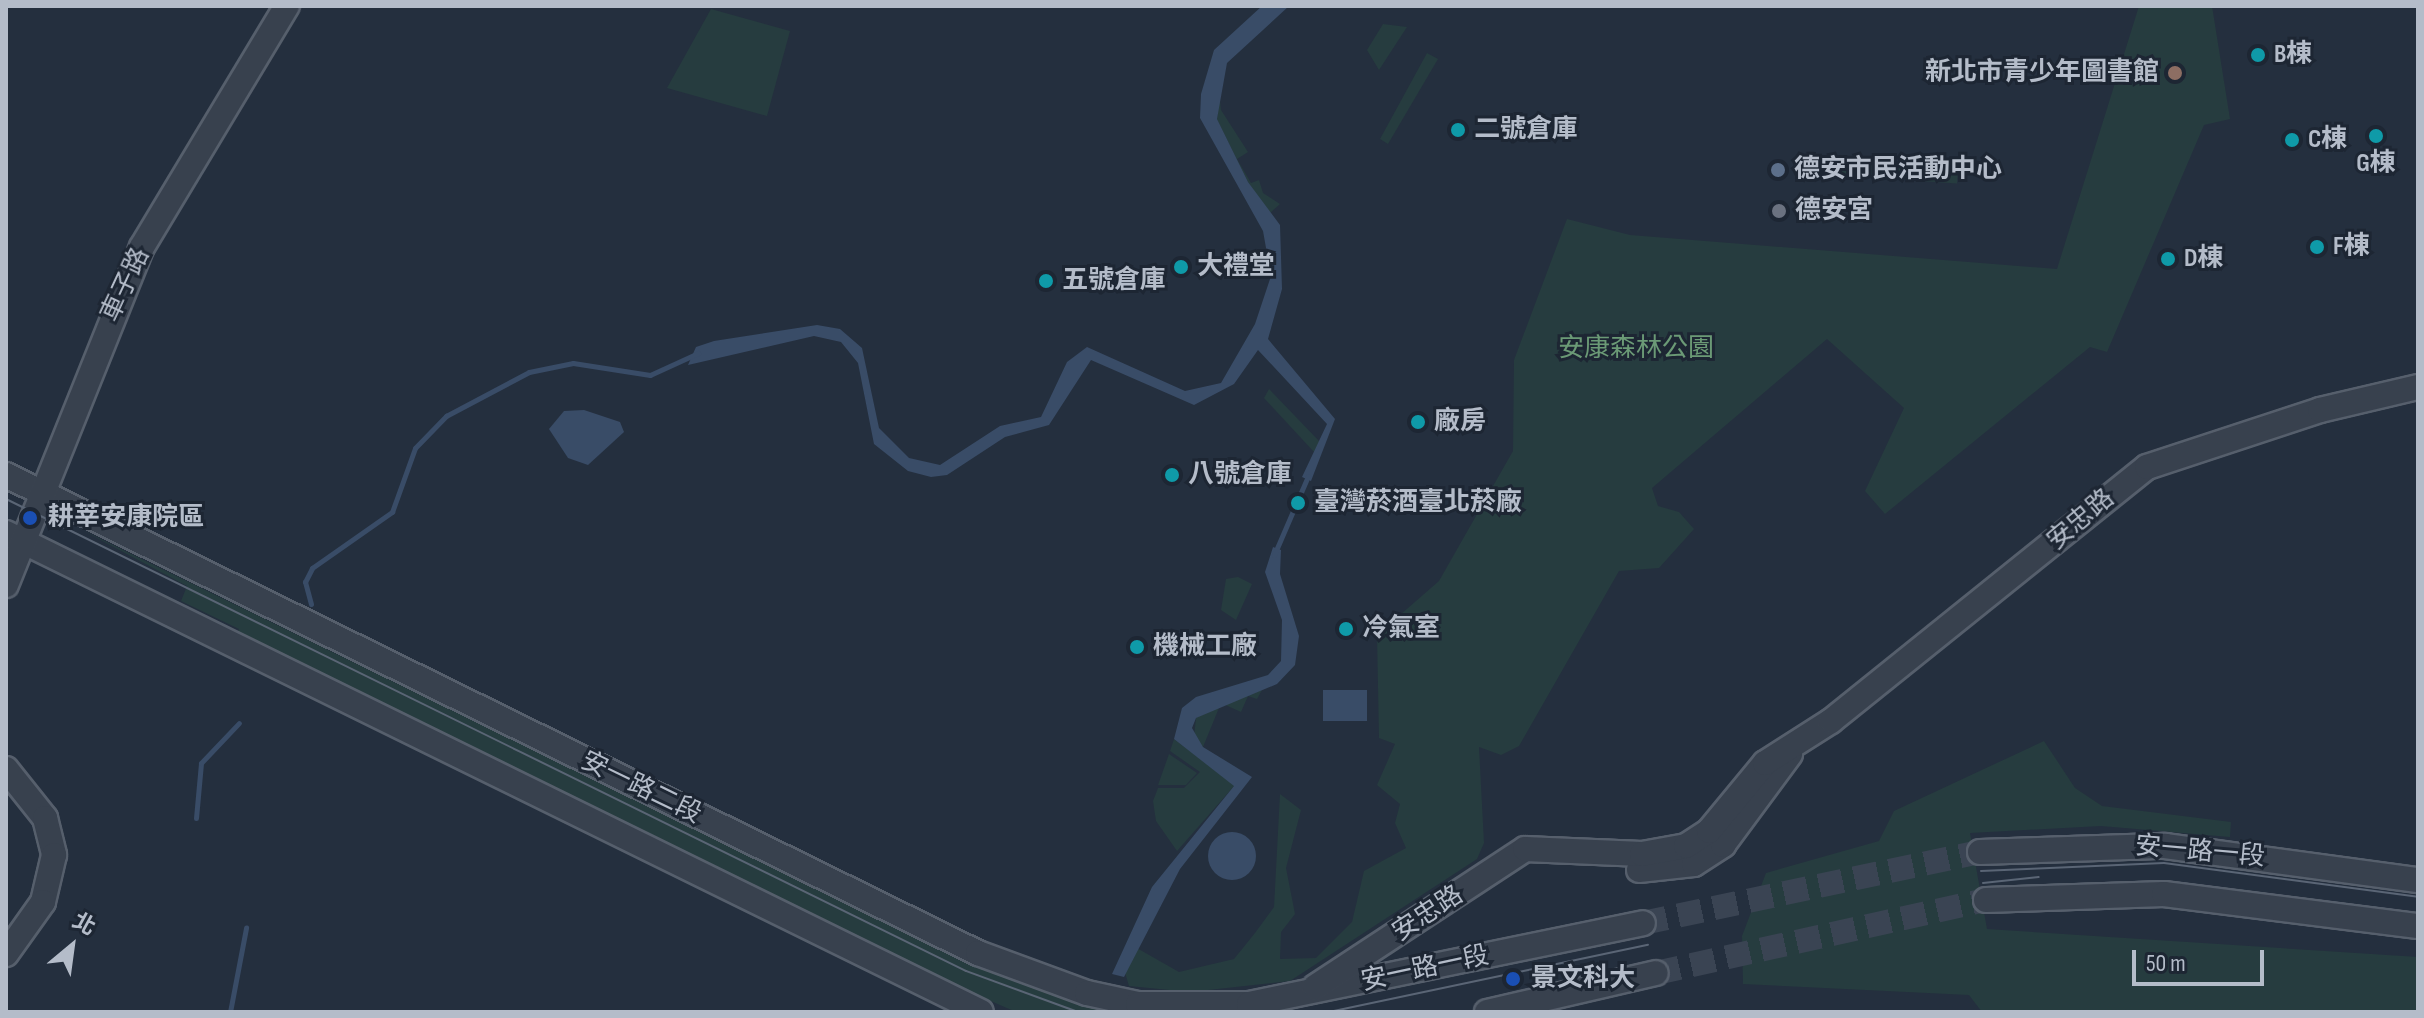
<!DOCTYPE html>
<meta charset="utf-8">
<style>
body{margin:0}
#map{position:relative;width:2424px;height:1018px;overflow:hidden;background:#242f3e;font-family:"Sofia Sans Condensed","Noto Sans TC",sans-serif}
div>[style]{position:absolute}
.green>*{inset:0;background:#263c3f;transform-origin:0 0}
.water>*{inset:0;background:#394c67;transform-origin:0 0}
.round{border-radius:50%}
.stream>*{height:5px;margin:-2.5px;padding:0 2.5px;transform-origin:2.5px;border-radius:2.5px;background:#394c67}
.minor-tunnel>*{height:24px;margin-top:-12px;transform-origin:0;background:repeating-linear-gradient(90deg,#3a4453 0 24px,transparent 0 36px)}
.roads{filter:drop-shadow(2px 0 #565f6c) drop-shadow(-2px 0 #565f6c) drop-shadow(0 2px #565f6c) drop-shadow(0 -2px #565f6c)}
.minor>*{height:24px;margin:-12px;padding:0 12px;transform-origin:12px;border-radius:12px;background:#38414e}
.tram>*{height:2px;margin:-1px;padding:0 1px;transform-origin:1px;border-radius:1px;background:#5a6575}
.dots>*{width:22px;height:22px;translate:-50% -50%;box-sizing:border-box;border:4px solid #1d2633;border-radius:50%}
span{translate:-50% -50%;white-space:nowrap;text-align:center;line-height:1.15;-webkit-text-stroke:6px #1d2633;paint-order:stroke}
.poi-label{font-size:26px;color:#b4bcc9;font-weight:700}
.left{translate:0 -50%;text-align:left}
.right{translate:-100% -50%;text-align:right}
.street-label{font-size:26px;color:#b4bcc9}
.park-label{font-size:26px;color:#6b9a76}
.frame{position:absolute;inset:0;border:8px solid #b4bcc9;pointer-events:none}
.north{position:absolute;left:32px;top:906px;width:80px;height:80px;-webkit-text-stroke:6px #1d2633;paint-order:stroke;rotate:29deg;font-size:22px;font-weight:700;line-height:32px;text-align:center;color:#b4bcc9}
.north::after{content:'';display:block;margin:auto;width:28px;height:36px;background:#b4bcc9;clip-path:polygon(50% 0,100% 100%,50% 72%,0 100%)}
.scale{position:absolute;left:2132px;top:950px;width:132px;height:36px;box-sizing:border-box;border:4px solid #b4bcc9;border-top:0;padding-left:10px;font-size:24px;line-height:28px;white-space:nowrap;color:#b4bcc9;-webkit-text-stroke:6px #1d2633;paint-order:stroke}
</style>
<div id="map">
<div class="green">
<i style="clip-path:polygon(2139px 6px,2212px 6px,2230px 119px,2204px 125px,2107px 352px,2090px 347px,1885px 514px,1865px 491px,1904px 408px,1827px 339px,1652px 488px,1658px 506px,1679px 512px,1694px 529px,1659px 568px,1619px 571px,1519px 746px,1501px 755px,1479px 747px,1484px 843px,1477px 859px,1290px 981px,1190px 992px,1129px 986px,1124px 969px,1135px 947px,1179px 972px,1234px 959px,1255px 933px,1274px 907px,1280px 794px,1301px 810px,1286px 868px,1295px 914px,1281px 932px,1280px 959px,1316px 958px,1352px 922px,1364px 871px,1406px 848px,1395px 823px,1400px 804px,1377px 785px,1395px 744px,1379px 738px,1377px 635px,1439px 581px,1513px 451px,1514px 360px,1567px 219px,1630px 235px,2057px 269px)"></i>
<i style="clip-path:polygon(711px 9px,790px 31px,767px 116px,667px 88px)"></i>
<i style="clip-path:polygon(1383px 24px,1407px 27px,1379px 70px,1367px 50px)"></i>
<i style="clip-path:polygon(1427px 53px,1438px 59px,1388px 144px,1380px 139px)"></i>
<i style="clip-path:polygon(1219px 92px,1221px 110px,1248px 152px,1237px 159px,1251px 183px,1259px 180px,1263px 193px,1280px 204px,1269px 214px,1248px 182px,1217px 120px)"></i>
<i style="left:1804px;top:162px;width:69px;height:12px;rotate:3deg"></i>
<i style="left:1894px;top:167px;width:64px;height:12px;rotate:4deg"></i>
<i style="clip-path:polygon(1269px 389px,1320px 442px,1314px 452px,1264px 398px)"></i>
<i style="clip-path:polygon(82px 530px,972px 964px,1121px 1012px,1016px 1012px,961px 988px,236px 636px,239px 629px,181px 601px,187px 586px)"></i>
<i style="clip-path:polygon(1238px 577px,1252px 584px,1236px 620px,1221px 610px,1226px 579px)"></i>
<i style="clip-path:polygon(1262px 690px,1257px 699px,1248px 696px,1241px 712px,1221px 703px,1203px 747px,1194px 737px,1196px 718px,1210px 707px)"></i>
<i style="clip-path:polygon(1174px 739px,1235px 785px,1177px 851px,1156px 821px,1153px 801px,1158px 788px,1184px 788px,1200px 772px,1170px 751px)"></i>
<i style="clip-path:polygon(2044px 741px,2075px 788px,2102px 806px,2231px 822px,2230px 837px,2101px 826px,1970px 833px,1987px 929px,2418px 957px,2418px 1012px,1982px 1012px,1969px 995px,1743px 984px,1742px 936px,1766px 873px,1879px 841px,1894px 811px)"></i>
<i style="clip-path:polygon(1169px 754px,1197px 773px,1186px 785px,1158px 785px)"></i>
</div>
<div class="water">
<i style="clip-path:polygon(1262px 6px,1289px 6px,1227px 63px,1217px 119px,1248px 182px,1280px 225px,1282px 289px,1268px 339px,1335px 419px,1311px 481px,1302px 477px,1327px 424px,1258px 350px,1234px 384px,1194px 405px,1091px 360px,1049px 425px,1005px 437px,947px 475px,931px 477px,908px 471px,874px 444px,858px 363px,841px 342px,814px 336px,688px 365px,696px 347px,714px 341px,817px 325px,840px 329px,862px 348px,879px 428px,909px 458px,940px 465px,1000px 426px,1041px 417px,1067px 362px,1087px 347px,1185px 391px,1221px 383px,1255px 324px,1271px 276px,1263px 231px,1200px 118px,1201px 94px,1214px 50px)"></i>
<i style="clip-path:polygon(584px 410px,620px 422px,624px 432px,588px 465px,568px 458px,549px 429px,564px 411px)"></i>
<i style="clip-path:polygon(1273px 547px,1281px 550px,1280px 574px,1299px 636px,1295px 665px,1277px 684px,1196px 718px,1192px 728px,1203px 747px,1252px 777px,1180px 869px,1124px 977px,1112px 974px,1152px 887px,1234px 786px,1174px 739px,1182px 708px,1196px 697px,1268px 675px,1281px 661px,1282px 620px,1265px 572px)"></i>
<i style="left:1367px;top:690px;width:31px;height:44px;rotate:90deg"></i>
<i class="round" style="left:1208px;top:832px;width:48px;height:48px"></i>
</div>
<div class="stream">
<i style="left:1274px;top:555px;width:86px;rotate:-66.7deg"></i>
<i style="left:311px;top:604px;width:23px;rotate:-105deg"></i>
<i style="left:305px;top:582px;width:16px;rotate:-63deg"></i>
<i style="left:312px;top:568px;width:98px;rotate:-35deg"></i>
<i style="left:392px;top:512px;width:68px;rotate:-70.2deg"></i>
<i style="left:415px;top:448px;width:45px;rotate:-45.9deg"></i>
<i style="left:446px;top:416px;width:94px;rotate:-27.9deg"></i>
<i style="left:529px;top:372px;width:45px;rotate:-11.6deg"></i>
<i style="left:573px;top:363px;width:78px;rotate:8.9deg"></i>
<i style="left:650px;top:375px;width:53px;rotate:-24.6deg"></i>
<i style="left:196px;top:818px;width:55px;rotate:-84.8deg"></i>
<i style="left:201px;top:763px;width:55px;rotate:-46.5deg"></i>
<i style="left:230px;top:1012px;width:86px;rotate:-79.2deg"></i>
</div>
<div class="minor-tunnel">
<i style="left:1643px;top:923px;width:344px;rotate:-11.9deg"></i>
<i style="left:1656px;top:973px;width:338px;rotate:-12.5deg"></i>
</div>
<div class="roads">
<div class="minor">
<i style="left:6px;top:475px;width:1083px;rotate:26.19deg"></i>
<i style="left:978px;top:953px;width:116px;rotate:20.2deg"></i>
<i style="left:1087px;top:993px;width:52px;rotate:12.2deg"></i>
<i style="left:1138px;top:1004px;width:111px"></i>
<i style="left:1249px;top:1004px;width:402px;rotate:-11.6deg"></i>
<i style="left:6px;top:533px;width:1086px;rotate:26.16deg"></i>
<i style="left:6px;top:585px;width:364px;rotate:-68.1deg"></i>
<i style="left:142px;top:247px;width:281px;rotate:-59deg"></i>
<i style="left:6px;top:769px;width:63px;rotate:51.5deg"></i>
<i style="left:45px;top:818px;width:38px;rotate:76deg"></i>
<i style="left:54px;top:855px;width:48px;rotate:103.2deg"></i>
<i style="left:43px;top:902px;width:64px;rotate:125.4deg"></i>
<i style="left:1980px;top:852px;width:185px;rotate:-1.9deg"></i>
<i style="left:2165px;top:846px;width:255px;rotate:7.7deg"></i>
<i style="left:1639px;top:870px;width:55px;rotate:-6.2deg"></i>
<i style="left:1694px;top:864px;width:35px;rotate:-33deg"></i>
<i style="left:1723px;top:845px;width:113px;rotate:-53.6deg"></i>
<i style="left:1986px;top:900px;width:178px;rotate:-1.9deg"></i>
<i style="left:2164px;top:894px;width:256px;rotate:7.2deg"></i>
<i style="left:1315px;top:987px;width:251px;rotate:-33.3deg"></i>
<i style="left:1525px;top:849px;width:117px;rotate:2.4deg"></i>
<i style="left:1642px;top:854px;width:45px;rotate:-10.3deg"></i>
<i style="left:1686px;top:846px;width:27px;rotate:-33deg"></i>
<i style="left:1709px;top:831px;width:88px;rotate:-50.5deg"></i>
<i style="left:1765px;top:763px;width:78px;rotate:-32.5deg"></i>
<i style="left:1831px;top:721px;width:405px;rotate:-38.8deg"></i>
<i style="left:2147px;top:467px;width:182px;rotate:-18.2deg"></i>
<i style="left:2320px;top:410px;width:101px;rotate:-13.2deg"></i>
<i style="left:1487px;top:1012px;width:173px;rotate:-13deg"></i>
</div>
</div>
<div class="tram">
<i style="left:6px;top:499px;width:1070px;rotate:26.18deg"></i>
<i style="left:966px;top:971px;width:119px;rotate:20.1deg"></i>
<i style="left:1981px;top:871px;width:183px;rotate:-2.5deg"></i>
<i style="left:2164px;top:863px;width:256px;rotate:7.6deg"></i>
<i style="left:1983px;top:883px;width:56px;rotate:-6.1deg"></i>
<i style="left:1329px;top:1012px;width:326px;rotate:-11.9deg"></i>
</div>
<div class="dots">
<i style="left:2258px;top:55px;background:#0f9aa8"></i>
<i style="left:2175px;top:73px;background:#8d6e63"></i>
<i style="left:1458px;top:130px;background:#0f9aa8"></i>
<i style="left:2376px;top:136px;background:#0f9aa8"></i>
<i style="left:2292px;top:140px;background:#0f9aa8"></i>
<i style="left:1778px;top:170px;background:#5c6f8a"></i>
<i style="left:1779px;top:211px;background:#6b7280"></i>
<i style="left:2317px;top:247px;background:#0f9aa8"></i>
<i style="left:2168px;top:259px;background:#0f9aa8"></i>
<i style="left:1181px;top:267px;background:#0f9aa8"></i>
<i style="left:1046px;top:281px;background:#0f9aa8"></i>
<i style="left:1418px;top:422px;background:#0f9aa8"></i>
<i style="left:1172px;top:475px;background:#0f9aa8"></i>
<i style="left:1298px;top:503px;background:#0f9aa8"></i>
<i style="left:30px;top:518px;background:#1a4fb4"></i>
<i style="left:1346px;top:629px;background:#0f9aa8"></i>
<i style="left:1137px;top:647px;background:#0f9aa8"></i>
<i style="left:1513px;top:979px;background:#1a4fb4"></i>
</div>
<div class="poi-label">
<span class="left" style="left:2274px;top:55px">B棟</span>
<span class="right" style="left:2159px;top:73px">新北市青少年圖書館</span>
<span class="left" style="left:1474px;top:130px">二號倉庫</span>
<span class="left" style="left:2308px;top:140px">C棟</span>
<span style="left:2376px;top:164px">G棟</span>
<span class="left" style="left:1794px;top:170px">德安市民活動中心</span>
<span class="left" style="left:1795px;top:211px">德安宮</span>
<span class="left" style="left:2333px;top:247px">F棟</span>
<span class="left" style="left:2184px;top:259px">D棟</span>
<span class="left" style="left:1197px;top:267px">大禮堂</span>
<span class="left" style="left:1062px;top:281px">五號倉庫</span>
<span class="left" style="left:1434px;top:422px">廠房</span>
<span class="left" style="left:1188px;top:475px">八號倉庫</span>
<span class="left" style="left:1314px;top:503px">臺灣菸酒臺北菸廠</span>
<span class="left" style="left:48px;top:518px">耕莘安康院區</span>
<span class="left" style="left:1362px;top:629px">冷氣室</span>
<span class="left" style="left:1153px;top:647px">機械工廠</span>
<span class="left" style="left:1531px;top:979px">景文科大</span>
</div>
<div class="street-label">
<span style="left:126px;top:285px;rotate:-65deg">車子路</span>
<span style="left:2081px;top:520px;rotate:-40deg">安忠路</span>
<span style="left:641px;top:788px;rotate:26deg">安一路二段</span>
<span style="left:2200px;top:852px;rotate:5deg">安一路一段</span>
<span style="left:1428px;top:914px;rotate:-33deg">安忠路</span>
<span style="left:1425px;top:969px;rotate:-12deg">安一路一段</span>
</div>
<div class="park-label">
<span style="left:1636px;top:349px">安康森林公園</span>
</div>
<div class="frame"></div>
<div class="north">北</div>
<div class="scale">50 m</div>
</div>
